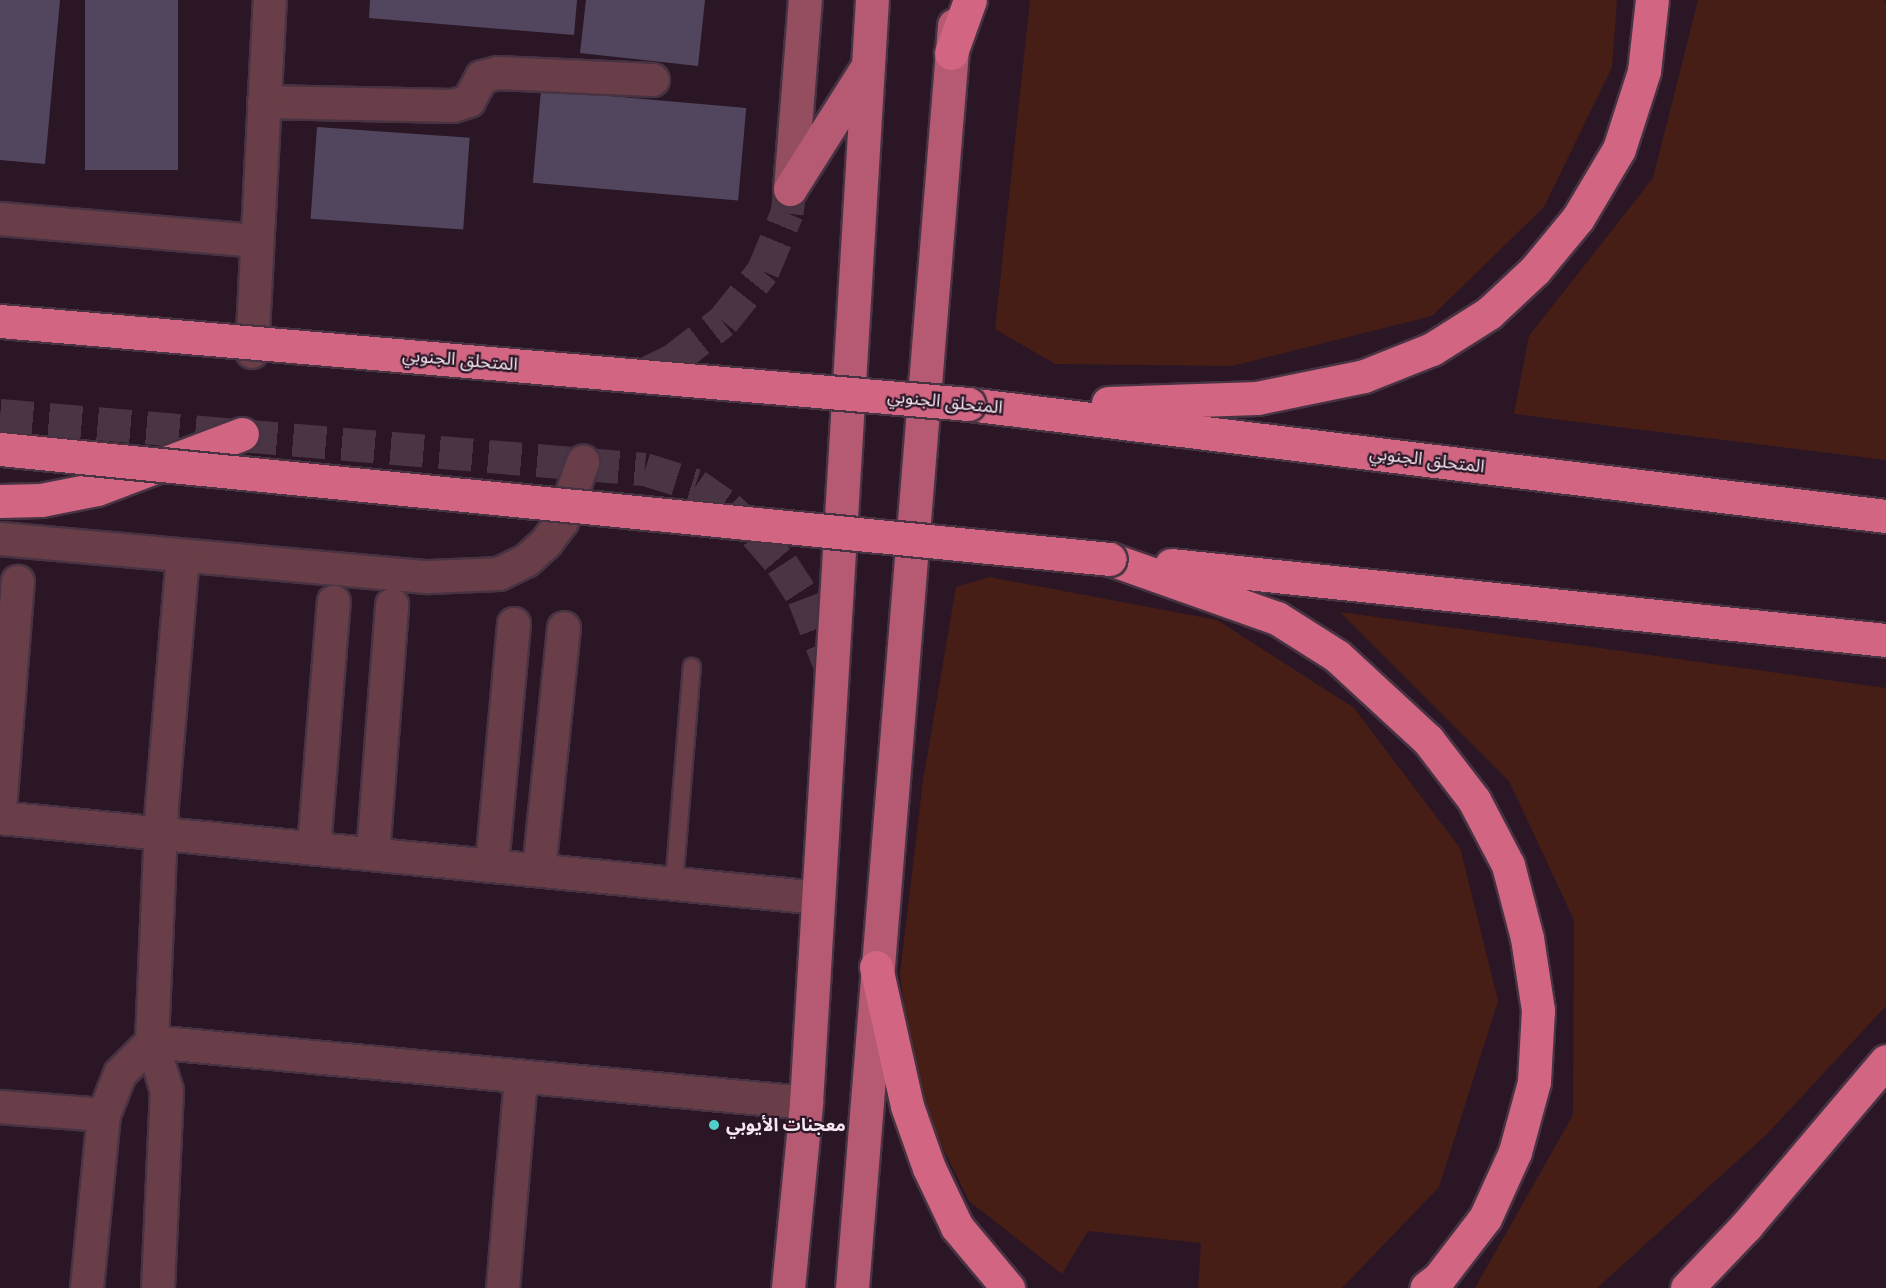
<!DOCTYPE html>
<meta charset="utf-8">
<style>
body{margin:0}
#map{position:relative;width:1886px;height:1288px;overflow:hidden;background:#2b1626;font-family:Inter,"Noto Sans Arabic",sans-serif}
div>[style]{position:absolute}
.green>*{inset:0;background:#471e15}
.building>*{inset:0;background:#52465f;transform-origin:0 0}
.primary-tunnel>*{height:33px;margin-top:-16.5px;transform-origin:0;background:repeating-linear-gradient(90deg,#493544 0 33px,transparent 0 49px)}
.roads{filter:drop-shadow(2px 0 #473342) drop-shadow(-2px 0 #473342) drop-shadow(0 2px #473342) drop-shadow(0 -2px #473342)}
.lane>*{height:16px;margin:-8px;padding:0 8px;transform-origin:8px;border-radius:8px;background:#6a3e48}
.street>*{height:32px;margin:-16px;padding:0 16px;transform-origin:16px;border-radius:16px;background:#6a3e48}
.secondary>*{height:33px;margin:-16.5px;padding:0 16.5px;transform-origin:16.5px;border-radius:16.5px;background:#944e60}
.primary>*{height:33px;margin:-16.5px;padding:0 16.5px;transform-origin:16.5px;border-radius:16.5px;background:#b55a72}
.highway>*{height:33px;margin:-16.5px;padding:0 16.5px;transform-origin:16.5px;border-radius:16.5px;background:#d26582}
.bridges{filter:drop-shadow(2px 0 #473342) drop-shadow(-2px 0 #473342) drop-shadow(0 2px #473342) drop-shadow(0 -2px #473342)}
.highway-bridge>*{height:33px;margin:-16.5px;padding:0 16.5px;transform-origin:16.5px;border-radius:16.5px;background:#d26582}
.dots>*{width:16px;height:16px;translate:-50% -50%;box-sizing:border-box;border:3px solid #2b1626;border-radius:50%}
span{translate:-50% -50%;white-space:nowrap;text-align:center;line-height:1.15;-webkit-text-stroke:4.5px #2b1626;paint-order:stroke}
.street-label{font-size:18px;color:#f5e6f1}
.poi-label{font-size:18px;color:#f5e6f1;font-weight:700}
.left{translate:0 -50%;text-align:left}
</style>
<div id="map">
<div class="green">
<i style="clip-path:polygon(1030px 0,1617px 0,1612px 67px,1544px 207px,1432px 316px,1232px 366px,1055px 364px,995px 329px)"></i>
<i style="clip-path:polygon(1698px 0,1884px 0,1886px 3px,1886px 460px,1514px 414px,1529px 336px,1653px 178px)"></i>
<i style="clip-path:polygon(989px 577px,1217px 620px,1354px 708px,1460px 848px,1498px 1001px,1439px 1187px,1342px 1288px,1198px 1288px,1201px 1243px,1088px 1231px,1062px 1274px,969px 1201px,914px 1089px,900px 974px,923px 781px,956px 587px)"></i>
<i style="clip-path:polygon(1340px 612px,1886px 688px,1886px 1006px,1767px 1134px,1597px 1288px,1475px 1288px,1573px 1115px,1574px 920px,1509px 781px)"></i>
</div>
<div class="building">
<i style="clip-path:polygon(0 0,60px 0,45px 164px,0 160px)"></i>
<i style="left:85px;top:0;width:93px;height:170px"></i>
<i style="clip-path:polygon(370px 0,577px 0,574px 35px,369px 18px)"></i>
<i style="clip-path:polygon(586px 0,705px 0,698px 66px,580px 53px)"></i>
<i style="left:541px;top:90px;width:206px;height:93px;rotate:5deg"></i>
<i style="left:317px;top:127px;width:153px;height:92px;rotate:4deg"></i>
</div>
<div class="primary-tunnel">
<i style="left:629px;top:377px;width:15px;rotate:-11deg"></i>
<i style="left:644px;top:374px;width:32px;rotate:-26deg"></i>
<i style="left:673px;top:360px;width:63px;rotate:-38deg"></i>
<i style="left:723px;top:321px;width:64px;rotate:-51.3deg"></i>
<i style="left:763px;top:271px;width:63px;rotate:-67.5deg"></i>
<i style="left:787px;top:213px;width:24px;rotate:-83deg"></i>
<i style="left:0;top:415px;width:647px;rotate:4.79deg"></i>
<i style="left:645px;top:469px;width:53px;rotate:17.4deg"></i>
<i style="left:696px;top:485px;width:39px;rotate:35deg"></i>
<i style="left:728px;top:507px;width:39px;rotate:44deg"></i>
<i style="left:756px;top:534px;width:40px;rotate:49deg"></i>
<i style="left:782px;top:564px;width:40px;rotate:57.1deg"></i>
<i style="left:804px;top:598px;width:78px;rotate:69deg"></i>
</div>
<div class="roads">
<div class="lane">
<i style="left:674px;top:884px;width:218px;rotate:-85.3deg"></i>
</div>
<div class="street">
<i style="left:264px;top:102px;width:189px;rotate:1.2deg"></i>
<i style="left:453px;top:106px;width:17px;rotate:-17deg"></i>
<i style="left:469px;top:101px;width:27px;rotate:-62deg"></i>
<i style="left:482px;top:77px;width:16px;rotate:-14deg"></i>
<i style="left:498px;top:73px;width:155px;rotate:2.6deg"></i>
<i style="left:0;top:219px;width:258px;rotate:4.9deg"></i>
<i style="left:252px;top:352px;width:352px;rotate:-87.1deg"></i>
<i style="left:0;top:539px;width:431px;rotate:5.1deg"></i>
<i style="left:429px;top:577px;width:70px;rotate:-2.5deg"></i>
<i style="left:499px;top:574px;width:30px;rotate:-26deg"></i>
<i style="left:526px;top:561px;width:27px;rotate:-42deg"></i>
<i style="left:546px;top:543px;width:26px;rotate:-53deg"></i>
<i style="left:562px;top:522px;width:64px;rotate:-70.7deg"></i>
<i style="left:0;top:809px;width:228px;rotate:-85.5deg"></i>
<i style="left:0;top:818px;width:823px;rotate:5.58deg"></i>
<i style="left:314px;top:848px;width:247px;rotate:-85.4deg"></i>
<i style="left:373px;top:854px;width:250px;rotate:-85.6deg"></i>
<i style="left:492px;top:866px;width:243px;rotate:-84.8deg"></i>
<i style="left:539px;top:870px;width:243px;rotate:-84.1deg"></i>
<i style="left:0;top:1107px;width:104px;rotate:4.4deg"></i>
<i style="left:87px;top:1288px;width:174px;rotate:-84.4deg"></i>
<i style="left:104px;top:1115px;width:44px;rotate:-68.7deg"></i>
<i style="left:120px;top:1074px;width:45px;rotate:-45deg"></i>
<i style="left:152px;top:1042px;width:657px;rotate:5.33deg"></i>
<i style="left:158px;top:1288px;width:197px;rotate:-87.4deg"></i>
<i style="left:167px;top:1091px;width:51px;rotate:-107deg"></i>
<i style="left:152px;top:1042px;width:236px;rotate:-87.6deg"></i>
<i style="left:162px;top:806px;width:251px;rotate:-85.2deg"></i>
<i style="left:503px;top:1288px;width:210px;rotate:-85.1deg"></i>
</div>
<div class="secondary">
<i style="left:790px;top:189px;width:190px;rotate:-85.5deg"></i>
</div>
<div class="primary">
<i style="left:790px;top:189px;width:144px;rotate:-57.7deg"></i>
<i style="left:788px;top:1288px;width:186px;rotate:-84.4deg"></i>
<i style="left:806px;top:1103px;width:1105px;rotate:-86.58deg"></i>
<i style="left:852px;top:1288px;width:1267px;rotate:-85.38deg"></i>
</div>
<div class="highway">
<i style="left:951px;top:53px;width:56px;rotate:-70.3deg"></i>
<i style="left:1108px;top:403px;width:149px;rotate:-1.9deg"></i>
<i style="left:1257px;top:398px;width:109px;rotate:-11.6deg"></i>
<i style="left:1364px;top:376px;width:73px;rotate:-21.7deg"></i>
<i style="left:1432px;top:349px;width:67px;rotate:-32.3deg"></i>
<i style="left:1489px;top:313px;width:63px;rotate:-43.1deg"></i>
<i style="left:1535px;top:270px;width:67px;rotate:-50.4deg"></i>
<i style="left:1578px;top:218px;width:80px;rotate:-59.3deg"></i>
<i style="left:1619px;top:149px;width:82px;rotate:-72.2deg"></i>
<i style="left:1644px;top:71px;width:71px;rotate:-83.6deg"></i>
<i style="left:968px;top:404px;width:925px;rotate:6.96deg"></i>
<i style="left:0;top:501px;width:41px;rotate:-1.4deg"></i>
<i style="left:41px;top:500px;width:57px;rotate:-11.1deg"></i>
<i style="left:97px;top:489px;width:155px;rotate:-20.8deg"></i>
<i style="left:1110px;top:559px;width:177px;rotate:19.5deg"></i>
<i style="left:1277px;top:618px;width:71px;rotate:32.3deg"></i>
<i style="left:1337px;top:656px;width:124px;rotate:42.7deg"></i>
<i style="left:1428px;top:740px;width:76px;rotate:52.5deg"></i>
<i style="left:1474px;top:800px;width:73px;rotate:62.4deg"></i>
<i style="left:1508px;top:865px;width:75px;rotate:75.4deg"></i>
<i style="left:1527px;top:938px;width:73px;rotate:81.3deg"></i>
<i style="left:1538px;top:1010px;width:72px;rotate:93.2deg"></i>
<i style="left:1534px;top:1082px;width:73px;rotate:105.2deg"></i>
<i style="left:1515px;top:1152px;width:72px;rotate:114.4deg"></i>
<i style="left:1485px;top:1218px;width:76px;rotate:127.5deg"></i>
<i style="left:1439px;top:1278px;width:16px;rotate:142deg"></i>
<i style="left:1171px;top:565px;width:719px;rotate:5.99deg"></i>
<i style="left:876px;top:967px;width:142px;rotate:77.4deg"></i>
<i style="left:907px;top:1106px;width:66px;rotate:70.5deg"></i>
<i style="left:929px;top:1168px;width:65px;rotate:64.6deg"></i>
<i style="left:957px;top:1227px;width:80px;rotate:50.1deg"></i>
<i style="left:1687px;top:1288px;width:86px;rotate:-46.4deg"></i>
<i style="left:1746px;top:1226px;width:216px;rotate:-49.7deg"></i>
</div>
</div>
<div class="bridges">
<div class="highway-bridge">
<i style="left:0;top:321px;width:972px;rotate:4.9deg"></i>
<i style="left:0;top:449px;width:1115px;rotate:5.66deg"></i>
</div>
</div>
<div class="dots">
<i style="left:714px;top:1125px;background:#54cdc8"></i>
</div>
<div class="street-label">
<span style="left:460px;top:360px;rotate:5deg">المتحلق الجنوبي</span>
<span style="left:945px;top:402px;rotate:6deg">المتحلق الجنوبي</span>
<span style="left:1427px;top:460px;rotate:7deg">المتحلق الجنوبي</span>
</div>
<div class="poi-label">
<span class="left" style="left:726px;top:1125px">معجنات الأيوبي</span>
</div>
</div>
